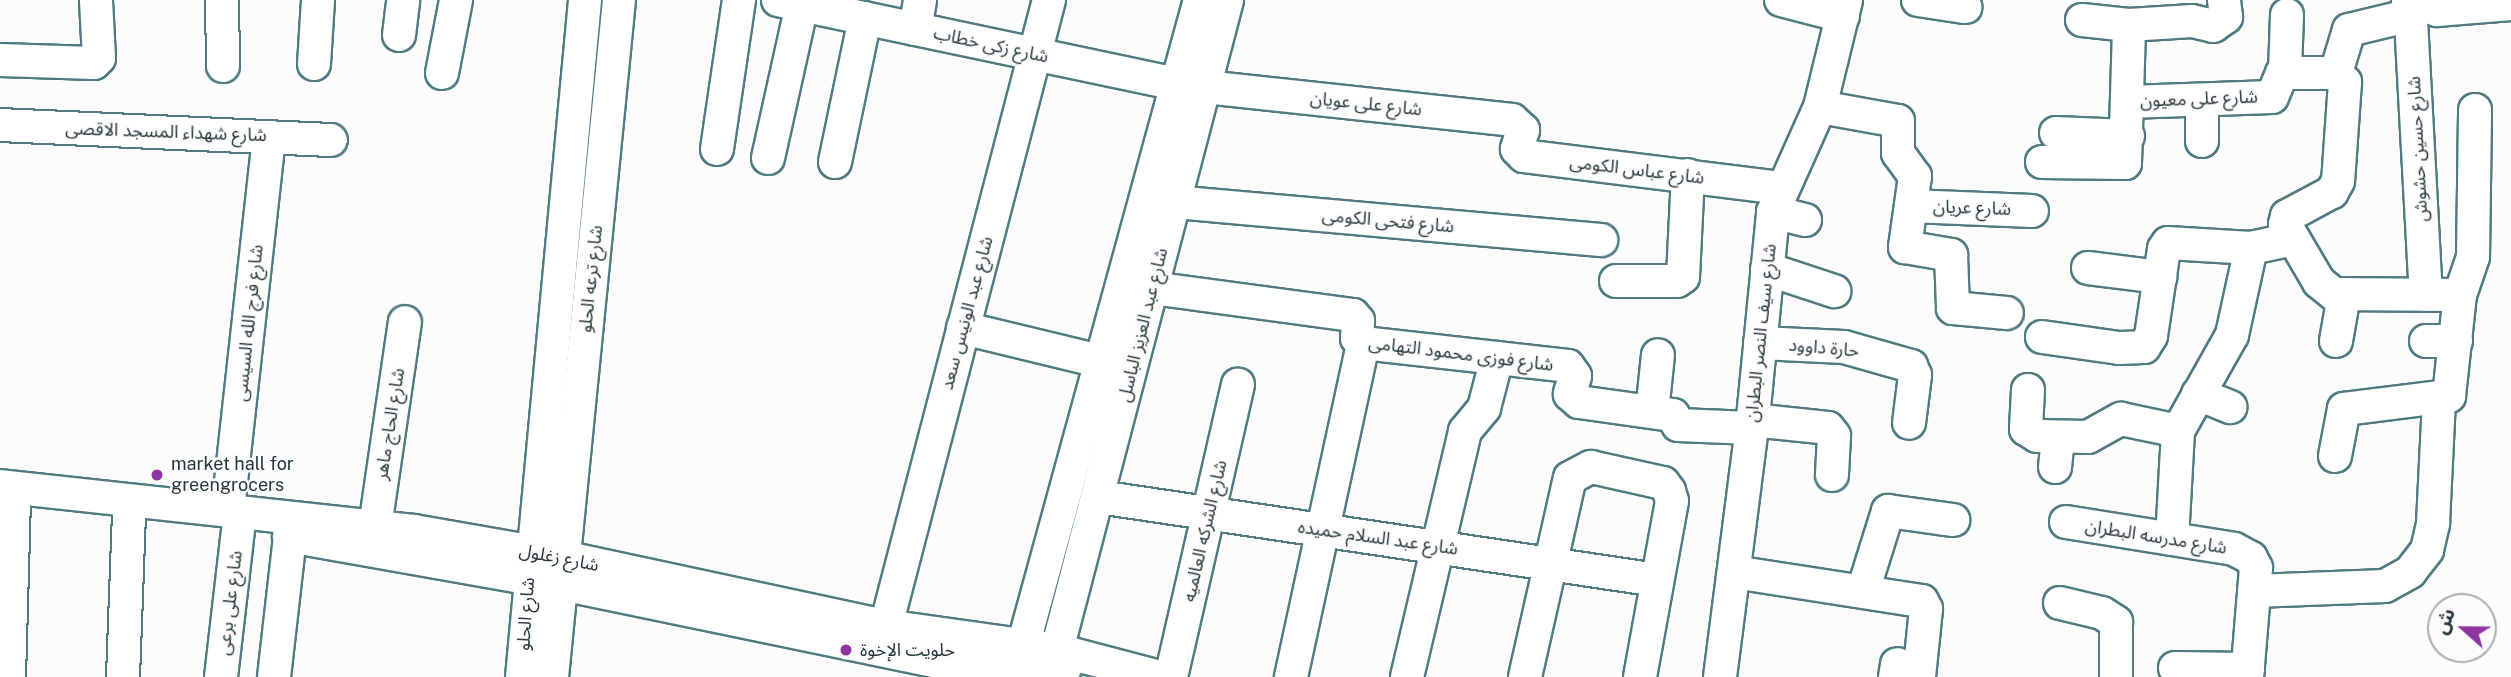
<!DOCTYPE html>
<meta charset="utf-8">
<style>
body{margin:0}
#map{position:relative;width:2511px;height:677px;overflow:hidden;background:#fcfcfc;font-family:"Public Sans","Noto Sans Arabic",sans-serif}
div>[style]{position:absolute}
.roads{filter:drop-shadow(2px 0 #507b82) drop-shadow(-2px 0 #507b82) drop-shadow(0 2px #507b82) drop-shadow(0 -2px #507b82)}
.minor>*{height:32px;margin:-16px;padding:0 16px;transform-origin:16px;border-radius:16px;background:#fff}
.dots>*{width:19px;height:19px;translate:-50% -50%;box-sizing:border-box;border:4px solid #fcfcfc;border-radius:50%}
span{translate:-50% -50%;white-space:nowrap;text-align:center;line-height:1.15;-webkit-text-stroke:5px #fcfcfc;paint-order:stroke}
.street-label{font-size:18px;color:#26383b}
.poi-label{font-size:18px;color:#26383b}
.left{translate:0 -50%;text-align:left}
.north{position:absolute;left:2427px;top:593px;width:70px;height:70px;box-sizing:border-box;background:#fcfcfc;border:2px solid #a6aeaf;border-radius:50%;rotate:291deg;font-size:19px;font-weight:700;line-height:28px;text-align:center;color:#26383b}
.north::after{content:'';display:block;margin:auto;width:24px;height:32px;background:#8d35a1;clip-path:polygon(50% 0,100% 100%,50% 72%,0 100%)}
</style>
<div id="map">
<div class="roads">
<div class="minor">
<i style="left:222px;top:0;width:66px;rotate:89.1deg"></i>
<i style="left:778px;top:0;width:408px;rotate:11.9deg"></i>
<i style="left:1177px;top:84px;width:337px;rotate:6.1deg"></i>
<i style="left:1512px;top:120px;width:15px;rotate:42deg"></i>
<i style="left:1523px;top:130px;width:20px;rotate:108deg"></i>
<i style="left:1517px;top:149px;width:10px;rotate:45deg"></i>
<i style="left:1524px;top:156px;width:258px;rotate:7.1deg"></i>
<i style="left:1781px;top:0;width:64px;rotate:14.5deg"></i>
<i style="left:1918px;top:0;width:48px;rotate:8.5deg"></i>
<i style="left:2408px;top:0;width:31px;rotate:19deg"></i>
<i style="left:2437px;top:10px;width:74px;rotate:-4.6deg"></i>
<i style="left:2410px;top:2px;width:293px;rotate:86.9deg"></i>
<i style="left:2082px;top:20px;width:47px;rotate:6.1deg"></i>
<i style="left:2129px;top:25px;width:63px;rotate:-3.6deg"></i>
<i style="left:2192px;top:21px;width:22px;rotate:13deg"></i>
<i style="left:2213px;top:26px;width:16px;rotate:-35deg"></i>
<i style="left:2226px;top:17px;width:17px;rotate:-97deg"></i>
<i style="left:915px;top:29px;width:29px;rotate:-80deg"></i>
<i style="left:399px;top:35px;width:35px;rotate:-83deg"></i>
<i style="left:0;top:60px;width:94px;rotate:1.8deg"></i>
<i style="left:94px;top:63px;width:7px;rotate:-45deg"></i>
<i style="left:99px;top:58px;width:58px;rotate:-93deg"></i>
<i style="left:314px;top:64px;width:64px;rotate:-86.4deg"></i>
<i style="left:2285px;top:72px;width:57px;rotate:-88deg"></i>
<i style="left:442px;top:73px;width:74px;rotate:-79.1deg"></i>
<i style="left:2336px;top:73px;width:13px;rotate:45deg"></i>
<i style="left:2345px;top:82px;width:99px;rotate:94deg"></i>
<i style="left:2338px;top:181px;width:13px;rotate:119deg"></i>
<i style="left:2332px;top:192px;width:51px;rotate:151.9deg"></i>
<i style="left:2287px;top:216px;width:8px;rotate:104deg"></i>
<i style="left:2285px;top:224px;width:67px;rotate:59.6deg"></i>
<i style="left:2319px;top:282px;width:19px;rotate:39deg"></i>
<i style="left:2334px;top:294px;width:126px;rotate:0.5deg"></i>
<i style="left:2336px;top:73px;width:45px;rotate:-73.2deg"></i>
<i style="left:2349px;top:30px;width:64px;rotate:-13.6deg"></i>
<i style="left:2128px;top:102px;width:144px;rotate:-2deg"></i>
<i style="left:2272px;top:97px;width:26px;rotate:-67deg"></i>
<i style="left:2282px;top:73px;width:54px"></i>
<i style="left:1820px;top:107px;width:79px;rotate:10.2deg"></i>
<i style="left:1898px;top:121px;width:32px;rotate:90deg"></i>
<i style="left:1898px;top:153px;width:29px;rotate:54deg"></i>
<i style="left:1915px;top:176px;width:72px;rotate:98deg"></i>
<i style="left:1905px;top:247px;width:47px;rotate:9.9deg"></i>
<i style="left:1951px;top:255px;width:53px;rotate:87.8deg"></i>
<i style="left:1953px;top:308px;width:54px;rotate:5.3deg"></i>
<i style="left:0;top:125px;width:331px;rotate:2.6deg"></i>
<i style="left:2056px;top:133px;width:72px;rotate:2.4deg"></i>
<i style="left:2202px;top:141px;width:41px;rotate:-90deg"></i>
<i style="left:717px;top:149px;width:151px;rotate:-81.6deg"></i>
<i style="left:768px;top:158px;width:157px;rotate:-77.5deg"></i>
<i style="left:835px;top:162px;width:147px;rotate:-78.2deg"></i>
<i style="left:2042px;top:162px;width:83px;rotate:0.7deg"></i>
<i style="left:2125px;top:163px;width:138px;rotate:-88.3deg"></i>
<i style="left:1175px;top:202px;width:428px;rotate:5.1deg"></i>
<i style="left:1911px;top:206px;width:121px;rotate:2.4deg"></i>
<i style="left:1773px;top:212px;width:33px;rotate:14deg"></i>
<i style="left:2088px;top:268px;width:73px;rotate:7.1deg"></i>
<i style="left:1767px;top:269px;width:71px;rotate:18.2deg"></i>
<i style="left:1616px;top:281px;width:61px"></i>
<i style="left:1677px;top:281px;width:7px;rotate:-34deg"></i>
<i style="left:1683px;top:277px;width:102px;rotate:-87.2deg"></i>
<i style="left:1152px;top:288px;width:203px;rotate:7.7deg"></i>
<i style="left:1353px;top:315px;width:8px;rotate:50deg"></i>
<i style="left:1358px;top:321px;width:17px;rotate:93deg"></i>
<i style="left:1357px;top:338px;width:8px;rotate:40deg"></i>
<i style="left:1363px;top:343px;width:206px;rotate:6.4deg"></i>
<i style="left:1568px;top:366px;width:12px;rotate:55deg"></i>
<i style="left:1575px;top:376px;width:19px;rotate:106deg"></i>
<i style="left:1570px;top:394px;width:12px;rotate:42deg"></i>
<i style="left:1579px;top:402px;width:95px;rotate:7.9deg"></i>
<i style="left:1673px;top:415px;width:11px;rotate:63deg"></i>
<i style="left:1678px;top:425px;width:74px;rotate:2.3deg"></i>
<i style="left:963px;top:328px;width:145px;rotate:13.6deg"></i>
<i style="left:2042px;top:337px;width:78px;rotate:8.1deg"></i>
<i style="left:2119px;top:348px;width:25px;rotate:-2deg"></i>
<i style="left:2144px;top:347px;width:13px;rotate:-58deg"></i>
<i style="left:2151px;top:336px;width:88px;rotate:-81.5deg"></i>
<i style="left:2164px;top:249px;width:7px;rotate:-56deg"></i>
<i style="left:2168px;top:243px;width:83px;rotate:3.4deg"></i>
<i style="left:2251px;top:248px;width:43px;rotate:-12.1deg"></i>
<i style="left:2336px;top:341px;width:47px;rotate:-80.1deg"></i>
<i style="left:2426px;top:341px;width:30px"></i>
<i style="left:1760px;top:343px;width:84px;rotate:2.7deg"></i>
<i style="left:1844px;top:347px;width:70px;rotate:15.8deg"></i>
<i style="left:1911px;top:366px;width:10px;rotate:66deg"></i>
<i style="left:1915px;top:375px;width:48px;rotate:97.1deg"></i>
<i style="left:2028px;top:390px;width:39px;rotate:93deg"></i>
<i style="left:2026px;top:429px;width:13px;rotate:32deg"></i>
<i style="left:2037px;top:436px;width:51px;rotate:1.1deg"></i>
<i style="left:2088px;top:437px;width:38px;rotate:-29deg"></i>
<i style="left:2121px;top:419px;width:58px;rotate:11.9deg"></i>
<i style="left:2198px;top:394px;width:35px;rotate:22deg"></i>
<i style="left:1652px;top:412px;width:57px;rotate:-84deg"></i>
<i style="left:1752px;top:420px;width:76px;rotate:6deg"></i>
<i style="left:1828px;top:428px;width:10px;rotate:53deg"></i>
<i style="left:1834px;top:436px;width:39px;rotate:93deg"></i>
<i style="left:2335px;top:456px;width:48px;rotate:-79.2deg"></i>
<i style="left:2344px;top:409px;width:106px;rotate:-7.1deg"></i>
<i style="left:2449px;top:396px;width:102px;rotate:-83.8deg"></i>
<i style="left:2460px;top:295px;width:40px;rotate:-71.1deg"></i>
<i style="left:2473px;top:257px;width:147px;rotate:-89.2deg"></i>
<i style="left:2055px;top:467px;width:30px;rotate:-84deg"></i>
<i style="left:0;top:486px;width:416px;rotate:6.2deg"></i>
<i style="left:414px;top:531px;width:151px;rotate:9.9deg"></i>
<i style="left:563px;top:557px;width:330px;rotate:12.1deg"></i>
<i style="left:886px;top:626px;width:173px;rotate:8deg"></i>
<i style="left:1057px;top:650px;width:106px;rotate:14.7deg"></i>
<i style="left:1099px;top:497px;width:564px;rotate:8.46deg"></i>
<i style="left:228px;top:509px;width:374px;rotate:-83.7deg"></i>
<i style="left:2066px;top:522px;width:170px;rotate:9.1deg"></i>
<i style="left:2234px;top:549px;width:19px;rotate:28deg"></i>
<i style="left:2251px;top:558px;width:11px;rotate:63deg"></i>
<i style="left:2256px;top:568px;width:109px;rotate:94.7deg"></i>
<i style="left:375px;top:527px;width:207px;rotate:-81.7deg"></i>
<i style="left:289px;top:536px;width:277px;rotate:10deg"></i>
<i style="left:562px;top:584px;width:381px;rotate:11.7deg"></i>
<i style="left:935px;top:661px;width:130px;rotate:3.5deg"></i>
<i style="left:2172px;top:539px;width:108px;rotate:-86.8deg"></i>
<i style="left:2178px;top:431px;width:110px;rotate:-60.6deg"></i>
<i style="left:2232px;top:335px;width:89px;rotate:-77.7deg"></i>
<i style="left:1734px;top:572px;width:190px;rotate:8.8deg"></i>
<i style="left:1922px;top:601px;width:9px;rotate:63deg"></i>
<i style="left:1926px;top:609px;width:68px;rotate:95.9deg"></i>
<i style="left:1863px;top:591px;width:84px;rotate:-72.6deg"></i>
<i style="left:1888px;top:511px;width:66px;rotate:7.9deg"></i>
<i style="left:2254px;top:591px;width:131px;rotate:-2.2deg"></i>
<i style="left:2385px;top:586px;width:29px;rotate:-29deg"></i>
<i style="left:2410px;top:572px;width:28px;rotate:-52deg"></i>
<i style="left:2427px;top:550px;width:28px;rotate:-77deg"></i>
<i style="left:2433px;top:523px;width:122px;rotate:-87.2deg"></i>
<i style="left:2060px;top:603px;width:43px;rotate:13.4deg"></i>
<i style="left:2102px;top:613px;width:17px;rotate:33deg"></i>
<i style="left:2116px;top:622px;width:55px;rotate:90deg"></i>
<i style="left:886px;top:626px;width:647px;rotate:-75.41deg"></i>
<i style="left:1023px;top:646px;width:670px;rotate:-74.68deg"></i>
<i style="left:1057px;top:650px;width:672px;rotate:-75.34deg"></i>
<i style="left:2175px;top:668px;width:73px;rotate:0.8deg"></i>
<i style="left:9px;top:677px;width:177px;rotate:-88.4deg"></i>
<i style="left:123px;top:677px;width:164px;rotate:-87.9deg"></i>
<i style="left:221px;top:677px;width:149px;rotate:-83.4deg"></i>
<i style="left:274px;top:677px;width:141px;rotate:-83.5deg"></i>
<i style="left:522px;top:677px;width:680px;rotate:-84.68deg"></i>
<i style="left:552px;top:677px;width:680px;rotate:-84.35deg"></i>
<i style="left:1171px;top:677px;width:300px;rotate:-77.1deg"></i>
<i style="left:1291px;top:677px;width:342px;rotate:-77.8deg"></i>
<i style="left:1407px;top:677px;width:253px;rotate:-76.7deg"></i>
<i style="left:1465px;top:431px;width:30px;rotate:-50deg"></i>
<i style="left:1484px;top:408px;width:52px;rotate:-75.4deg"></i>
<i style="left:1525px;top:677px;width:204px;rotate:-77.3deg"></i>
<i style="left:1570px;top:478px;width:24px;rotate:-28deg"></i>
<i style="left:1591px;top:467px;width:74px;rotate:12.5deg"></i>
<i style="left:1663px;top:483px;width:10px;rotate:53deg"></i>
<i style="left:1669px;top:491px;width:10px;rotate:73deg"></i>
<i style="left:1672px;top:501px;width:179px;rotate:100.3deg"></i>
<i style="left:1720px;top:677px;width:251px;rotate:-82.7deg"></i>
<i style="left:1752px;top:428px;width:217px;rotate:-84.4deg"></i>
<i style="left:1773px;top:212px;width:115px;rotate:-65.9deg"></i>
<i style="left:1820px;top:107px;width:110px;rotate:-76.3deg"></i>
<i style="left:1895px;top:677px;width:13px;rotate:-81deg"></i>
</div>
</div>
<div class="dots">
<i style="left:157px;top:475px;background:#8d35a1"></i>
<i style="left:846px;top:650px;background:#8d35a1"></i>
</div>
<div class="street-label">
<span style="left:991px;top:45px;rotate:12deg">شارع زكى خطاب</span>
<span style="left:2199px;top:99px;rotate:-2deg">شارع على معيون</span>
<span style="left:1366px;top:104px;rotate:6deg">شارع على عويان</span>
<span style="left:166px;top:132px;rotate:2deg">شارع شهداء المسجد الاقصى</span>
<span style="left:2418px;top:149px;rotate:-93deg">شارع حسين حشوش</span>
<span style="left:1637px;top:170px;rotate:7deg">شارع عباس الكومى</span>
<span style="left:1972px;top:208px;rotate:2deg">شارع عريان</span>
<span style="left:1388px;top:221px;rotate:5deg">شارع فتحى الكومى</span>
<span style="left:591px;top:279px;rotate:-84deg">شارع ترعه الحلو</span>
<span style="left:967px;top:313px;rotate:-75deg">شارع عبد الونيس سعد</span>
<span style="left:249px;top:323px;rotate:-84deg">شارع فرج الله السيسى</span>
<span style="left:1143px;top:325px;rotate:-76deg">شارع عبد العزيز الباسل</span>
<span style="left:1761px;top:333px;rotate:-84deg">شارع سيف النصر البطران</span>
<span style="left:1824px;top:348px;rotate:5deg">حارة داوود</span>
<span style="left:1461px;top:354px;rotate:7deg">شارع فوزى محمود التهامى</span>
<span style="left:390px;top:424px;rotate:-81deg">شارع الحاج ماهر</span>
<span style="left:1205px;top:531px;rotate:-77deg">شارع الشركه العالميه</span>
<span style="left:2156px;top:537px;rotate:9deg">شارع مدرسه البطران</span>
<span style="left:1378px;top:538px;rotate:8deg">شارع عبد السلام حميده</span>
<span style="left:559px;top:558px;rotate:11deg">شارع زغلول</span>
<span style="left:230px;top:603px;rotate:-83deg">شارع على برعى</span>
<span style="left:526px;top:614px;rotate:-86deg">شارع الحلو</span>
</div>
<div class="poi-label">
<span class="left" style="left:171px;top:475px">market hall for<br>greengrocers</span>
<span class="left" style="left:860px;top:650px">حلويت الإخوة</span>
</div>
<div class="north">ش</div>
</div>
